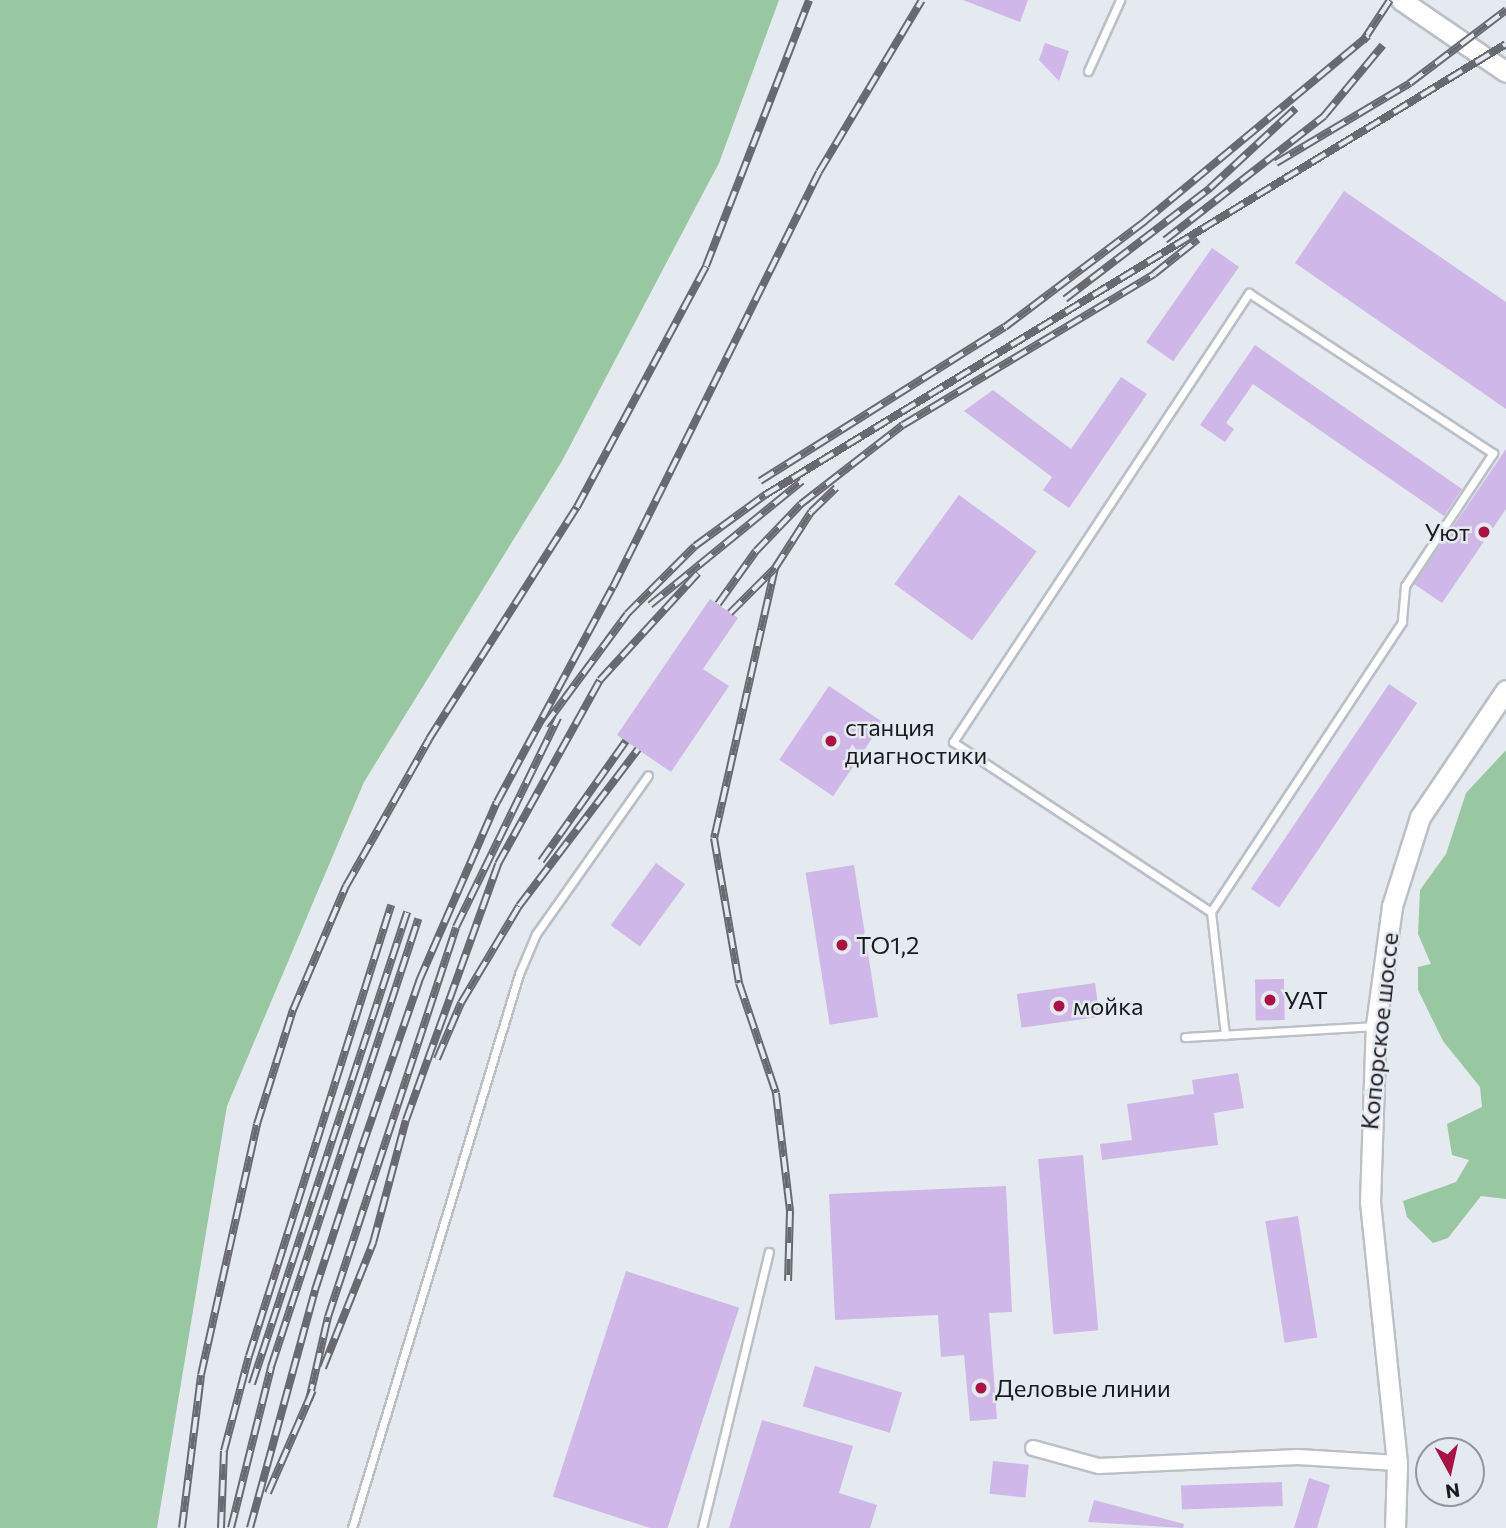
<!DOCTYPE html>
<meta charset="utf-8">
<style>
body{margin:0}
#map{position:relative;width:1506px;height:1528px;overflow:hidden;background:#e5eaf1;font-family:Commissioner,sans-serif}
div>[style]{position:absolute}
.forest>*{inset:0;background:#99c7a2}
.building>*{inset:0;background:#cfb7e8;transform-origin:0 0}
.roads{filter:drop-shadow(2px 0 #bbc0c7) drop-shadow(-2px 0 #bbc0c7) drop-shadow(0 2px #bbc0c7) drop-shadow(0 -2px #bbc0c7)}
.service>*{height:7px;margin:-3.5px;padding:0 3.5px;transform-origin:3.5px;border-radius:3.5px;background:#fff}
.minor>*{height:14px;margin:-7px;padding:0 7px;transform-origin:7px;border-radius:7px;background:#fff}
.secondary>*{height:19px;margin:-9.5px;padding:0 9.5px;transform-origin:9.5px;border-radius:9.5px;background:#fff}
.rail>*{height:8px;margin-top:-4px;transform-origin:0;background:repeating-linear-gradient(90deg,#e5eaf1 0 16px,#676a6e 0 32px);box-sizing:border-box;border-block:2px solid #676a6e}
.dots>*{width:19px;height:19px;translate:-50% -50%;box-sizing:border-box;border:4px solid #e5eaf1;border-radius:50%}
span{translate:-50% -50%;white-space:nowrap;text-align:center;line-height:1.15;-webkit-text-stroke:5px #e5eaf1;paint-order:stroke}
.poi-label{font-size:24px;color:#1a1b1e}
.right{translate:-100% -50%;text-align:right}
.left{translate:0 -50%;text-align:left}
.street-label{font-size:24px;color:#1a1b1e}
.north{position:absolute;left:1415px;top:1437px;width:70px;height:70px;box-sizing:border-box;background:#e5eaf1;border:2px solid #94979d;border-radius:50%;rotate:172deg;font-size:19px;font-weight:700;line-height:28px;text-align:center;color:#1a1b1e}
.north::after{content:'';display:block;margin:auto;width:24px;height:32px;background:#a81245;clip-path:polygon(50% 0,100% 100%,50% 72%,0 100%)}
</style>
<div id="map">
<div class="forest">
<i style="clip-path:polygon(0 0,779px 0,719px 163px,562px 461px,364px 782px,227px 1106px,157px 1528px,0 1528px)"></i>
<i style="clip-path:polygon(1506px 750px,1506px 1199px,1481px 1196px,1448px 1238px,1433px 1243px,1407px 1217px,1403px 1201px,1456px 1182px,1469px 1160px,1452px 1155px,1447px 1124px,1482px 1107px,1480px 1087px,1443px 1041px,1418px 990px,1418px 967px,1431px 964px,1418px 934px,1420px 890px,1446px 854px,1466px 793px)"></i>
</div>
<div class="building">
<i style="clip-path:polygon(963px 0,1028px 0,1020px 22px)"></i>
<i style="clip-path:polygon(1045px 43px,1069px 51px,1059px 81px,1039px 60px)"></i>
<i style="clip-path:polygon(1344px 191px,1506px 302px,1506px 409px,1295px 263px)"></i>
<i style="left:1212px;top:248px;width:33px;height:115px;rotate:35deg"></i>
<i style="clip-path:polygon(1255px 345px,1462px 489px,1444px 516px,1253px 384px,1226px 423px,1234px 429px,1225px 442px,1200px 425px)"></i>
<i style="clip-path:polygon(1121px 377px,1147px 394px,1069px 508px,1043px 490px,1052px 477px,964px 411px,993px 390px,1071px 449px)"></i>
<i style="clip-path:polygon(1506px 449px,1506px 509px,1442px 603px,1414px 584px)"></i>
<i style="left:959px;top:495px;width:96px;height:110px;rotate:36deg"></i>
<i style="clip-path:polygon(710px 599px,738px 618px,703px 669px,729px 686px,671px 772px,617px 735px)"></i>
<i style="left:1389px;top:684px;width:34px;height:247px;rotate:34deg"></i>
<i style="left:829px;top:686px;width:65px;height:89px;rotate:34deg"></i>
<i style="left:656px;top:863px;width:36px;height:77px;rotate:36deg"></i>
<i style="left:854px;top:865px;width:154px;height:49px;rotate:81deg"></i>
<i style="left:1284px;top:979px;width:41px;height:29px;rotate:89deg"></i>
<i style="left:1095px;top:983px;width:34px;height:79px;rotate:82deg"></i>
<i style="clip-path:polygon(1238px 1073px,1244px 1108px,1214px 1113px,1218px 1145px,1102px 1160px,1100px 1144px,1132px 1140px,1127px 1104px,1194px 1094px,1192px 1080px)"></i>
<i style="left:1083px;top:1155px;width:176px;height:45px;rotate:85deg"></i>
<i style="clip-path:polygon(1006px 1186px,1012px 1312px,989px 1313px,997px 1419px,970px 1421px,964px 1355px,941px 1357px,938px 1315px,835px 1320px,829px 1194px)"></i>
<i style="left:1298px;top:1216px;width:123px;height:33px;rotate:81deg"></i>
<i style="left:626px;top:1271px;width:119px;height:237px;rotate:18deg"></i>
<i style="left:815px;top:1366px;width:91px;height:42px;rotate:17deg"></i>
<i style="clip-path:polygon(762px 1420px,853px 1446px,839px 1493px,877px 1505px,870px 1528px,729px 1528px)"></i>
<i style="left:993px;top:1461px;width:36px;height:33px;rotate:6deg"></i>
<i style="clip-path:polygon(1309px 1478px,1330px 1485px,1317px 1528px,1294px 1528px)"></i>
<i style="left:1282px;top:1482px;width:24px;height:101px;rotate:88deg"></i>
<i style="clip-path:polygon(1094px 1500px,1184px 1524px,1183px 1528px,1088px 1522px)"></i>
</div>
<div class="roads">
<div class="service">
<i style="left:1088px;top:71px;width:78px;rotate:-65.7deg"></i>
<i style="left:1211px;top:912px;width:309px;rotate:-146.6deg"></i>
<i style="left:953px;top:742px;width:538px;rotate:-56.61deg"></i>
<i style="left:1249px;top:293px;width:292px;rotate:33.3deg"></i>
<i style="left:1493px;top:453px;width:159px;rotate:123.5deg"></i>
<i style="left:1405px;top:586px;width:36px;rotate:95deg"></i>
<i style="left:1402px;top:622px;width:347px;rotate:123.4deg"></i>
<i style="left:1211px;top:912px;width:124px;rotate:83.5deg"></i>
<i style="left:1185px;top:1037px;width:188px;rotate:-3.3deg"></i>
<i style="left:352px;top:1528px;width:579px;rotate:-73.22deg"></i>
<i style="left:519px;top:974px;width:43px;rotate:-67deg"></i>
<i style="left:536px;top:934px;width:194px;rotate:-54.8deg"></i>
<i style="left:702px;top:1528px;width:284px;rotate:-76.4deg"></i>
</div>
<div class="minor">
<i style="left:1033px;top:1448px;width:68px;rotate:15.3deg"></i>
<i style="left:1099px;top:1466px;width:199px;rotate:-2.6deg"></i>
<i style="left:1298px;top:1457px;width:99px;rotate:3.5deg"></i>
</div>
<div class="secondary">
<i style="left:1401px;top:0;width:127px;rotate:34.4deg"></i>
<i style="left:1395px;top:1528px;width:65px;rotate:-88.2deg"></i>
<i style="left:1397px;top:1463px;width:262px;rotate:-95.9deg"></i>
<i style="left:1370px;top:1202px;width:177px;rotate:-88.1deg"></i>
<i style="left:1376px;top:1025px;width:120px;rotate:-82.3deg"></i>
<i style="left:1392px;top:906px;width:93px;rotate:-72.5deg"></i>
<i style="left:1420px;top:817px;width:153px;rotate:-55.9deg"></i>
</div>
</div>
<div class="rail">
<i style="left:1363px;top:41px;width:49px;rotate:-56.6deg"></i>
<i style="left:1276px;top:163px;width:156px;rotate:-30.8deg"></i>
<i style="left:1410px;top:83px;width:121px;rotate:-37.2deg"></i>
<i style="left:1165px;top:240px;width:202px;rotate:-37.9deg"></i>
<i style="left:1324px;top:116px;width:92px;rotate:-50.3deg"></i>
<i style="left:1065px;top:299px;width:183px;rotate:-37.4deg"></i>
<i style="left:1210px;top:188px;width:117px;rotate:-42.9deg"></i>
<i style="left:760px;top:481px;width:289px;rotate:-32.2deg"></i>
<i style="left:1005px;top:327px;width:176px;rotate:-37.1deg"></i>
<i style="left:1145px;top:221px;width:290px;rotate:-39.7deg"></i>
<i style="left:775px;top:568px;width:277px;rotate:102.7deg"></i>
<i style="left:714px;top:838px;width:147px;rotate:80.2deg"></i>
<i style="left:739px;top:983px;width:116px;rotate:71.4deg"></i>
<i style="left:776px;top:1093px;width:119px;rotate:83.2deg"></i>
<i style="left:790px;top:1211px;width:70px;rotate:91.6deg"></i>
<i style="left:718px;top:604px;width:65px;rotate:-54.4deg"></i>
<i style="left:756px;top:551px;width:65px;rotate:-46.2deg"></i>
<i style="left:801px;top:504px;width:129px;rotate:-37.8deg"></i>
<i style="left:903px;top:425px;width:293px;rotate:-31deg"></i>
<i style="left:1154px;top:274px;width:56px;rotate:-38.5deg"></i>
<i style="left:650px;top:605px;width:196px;rotate:-39.2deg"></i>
<i style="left:730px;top:613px;width:64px;rotate:-45deg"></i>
<i style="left:775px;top:568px;width:67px;rotate:-57.3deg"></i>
<i style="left:811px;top:512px;width:35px;rotate:-44deg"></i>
<i style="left:545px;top:725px;width:138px;rotate:-53.5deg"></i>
<i style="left:627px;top:614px;width:96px;rotate:-45deg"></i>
<i style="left:695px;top:546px;width:87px;rotate:-36.1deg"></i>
<i style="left:765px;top:495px;width:867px;rotate:-31.33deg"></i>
<i style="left:541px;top:861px;width:147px;rotate:-54.7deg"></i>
<i style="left:437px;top:1059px;width:61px;rotate:-66.8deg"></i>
<i style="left:461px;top:1003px;width:113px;rotate:-59.1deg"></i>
<i style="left:519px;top:906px;width:197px;rotate:-52.8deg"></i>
<i style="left:323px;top:1368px;width:135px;rotate:-68.2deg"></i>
<i style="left:373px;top:1243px;width:127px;rotate:-75deg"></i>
<i style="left:406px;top:1120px;width:272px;rotate:-70.2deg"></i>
<i style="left:498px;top:864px;width:210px;rotate:-61deg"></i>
<i style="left:600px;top:680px;width:145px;rotate:-47.5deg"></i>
<i style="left:252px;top:1384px;width:497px;rotate:-71.8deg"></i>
<i style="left:309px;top:1400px;width:85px;rotate:-77.1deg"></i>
<i style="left:328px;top:1317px;width:410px;rotate:-71.8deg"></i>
<i style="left:456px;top:927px;width:233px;rotate:-64deg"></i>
<i style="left:268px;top:1493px;width:112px;rotate:-66.4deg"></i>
<i style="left:182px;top:1528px;width:154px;rotate:-82.9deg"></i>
<i style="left:201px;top:1375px;width:257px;rotate:-77.4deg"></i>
<i style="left:257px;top:1124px;width:120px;rotate:-72.5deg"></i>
<i style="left:293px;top:1010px;width:135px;rotate:-66.9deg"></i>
<i style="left:346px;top:886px;width:169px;rotate:-60.5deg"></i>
<i style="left:429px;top:739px;width:275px;rotate:-57.5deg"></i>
<i style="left:577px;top:507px;width:273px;rotate:-61.8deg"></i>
<i style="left:706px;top:266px;width:285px;rotate:-68.8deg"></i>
<i style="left:221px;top:1528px;width:77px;rotate:-87.8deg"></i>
<i style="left:224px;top:1451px;width:98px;rotate:-75.3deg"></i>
<i style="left:249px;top:1356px;width:473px;rotate:-72.5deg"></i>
<i style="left:231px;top:1528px;width:166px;rotate:-76deg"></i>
<i style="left:271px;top:1367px;width:472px;rotate:-71.8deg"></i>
<i style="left:250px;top:1528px;width:247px;rotate:-74.7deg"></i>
<i style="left:315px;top:1290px;width:151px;rotate:-71.8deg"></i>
<i style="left:362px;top:1147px;width:176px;rotate:-71deg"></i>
<i style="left:419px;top:981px;width:195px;rotate:-66.5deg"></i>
<i style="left:497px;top:802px;width:244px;rotate:-61.7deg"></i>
<i style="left:613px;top:587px;width:463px;rotate:-63.6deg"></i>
<i style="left:819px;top:172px;width:200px;rotate:-59.1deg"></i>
</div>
<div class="dots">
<i style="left:1484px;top:532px;background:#a81245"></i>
<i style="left:831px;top:741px;background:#a81245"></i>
<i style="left:842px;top:945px;background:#a81245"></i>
<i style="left:1270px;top:1000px;background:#a81245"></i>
<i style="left:1059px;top:1006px;background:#a81245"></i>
<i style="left:981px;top:1388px;background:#a81245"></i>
</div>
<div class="poi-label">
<span class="right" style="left:1470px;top:532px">Уют</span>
<span class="left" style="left:845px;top:741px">станция<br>диагностики</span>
<span class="left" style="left:856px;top:945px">ТО1,2</span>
<span class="left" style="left:1284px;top:1000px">УАТ</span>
<span class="left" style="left:1073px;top:1006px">мойка</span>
<span class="left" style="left:995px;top:1388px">Деловые линии</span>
</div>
<div class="street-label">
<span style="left:1379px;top:1031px;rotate:-84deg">Копорское шоссе</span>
</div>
<div class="north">N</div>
</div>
